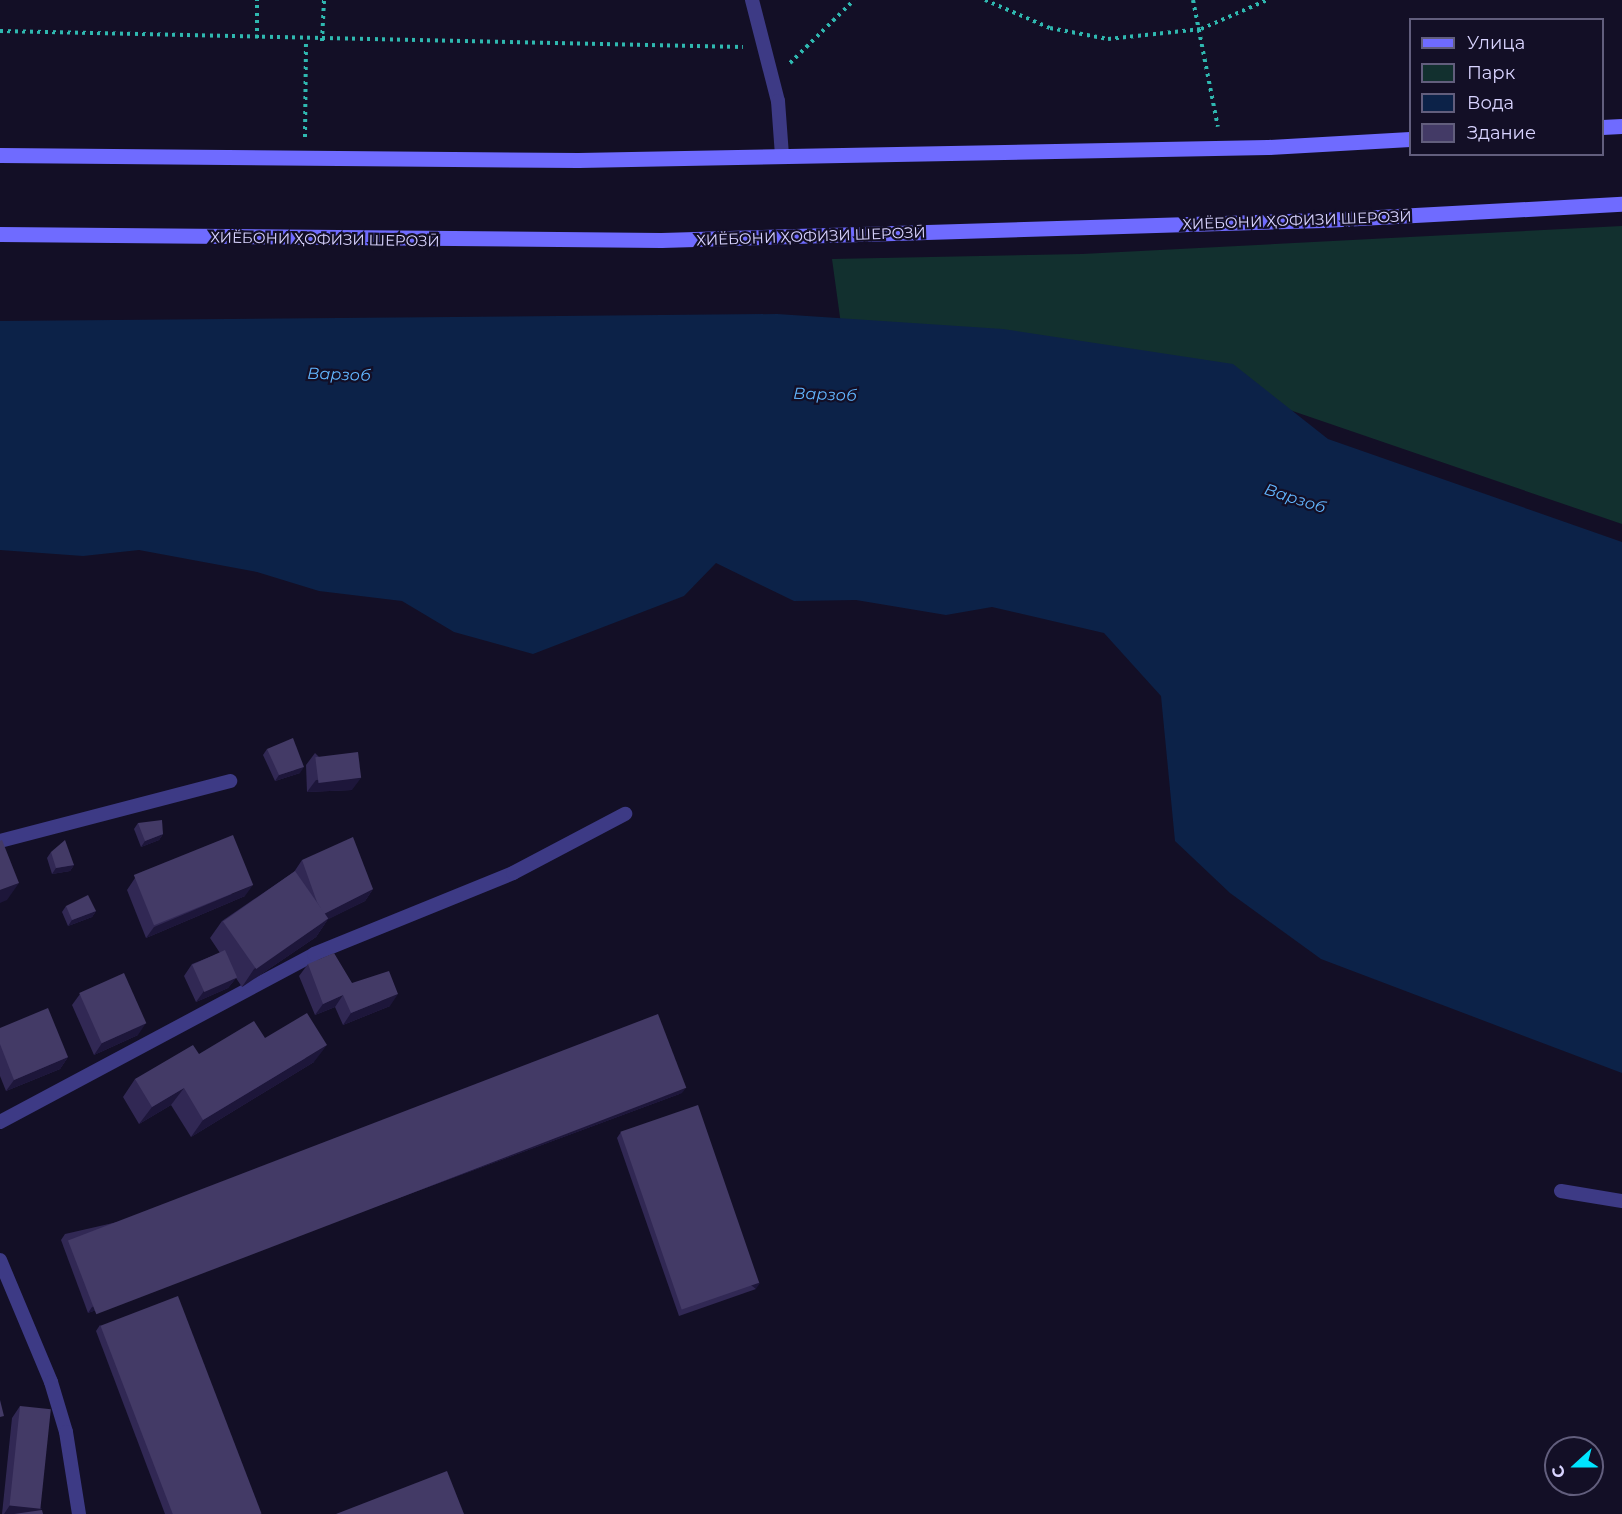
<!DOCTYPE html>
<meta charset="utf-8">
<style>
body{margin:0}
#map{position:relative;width:1622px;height:1514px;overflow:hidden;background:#130f26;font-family:Montserrat,sans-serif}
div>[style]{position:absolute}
.green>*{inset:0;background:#12302f}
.water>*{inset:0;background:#0c2248}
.path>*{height:4px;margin-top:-2px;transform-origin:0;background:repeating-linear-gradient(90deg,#2fb8b0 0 3px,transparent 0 7.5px)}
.lane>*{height:14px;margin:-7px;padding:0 7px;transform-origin:7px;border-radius:7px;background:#3d3a85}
.secondary>*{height:15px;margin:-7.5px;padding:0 7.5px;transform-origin:7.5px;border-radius:7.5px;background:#6f6bff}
.wall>*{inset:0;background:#312854}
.shaded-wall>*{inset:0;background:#1d163a;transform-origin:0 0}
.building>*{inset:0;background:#433a66;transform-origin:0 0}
span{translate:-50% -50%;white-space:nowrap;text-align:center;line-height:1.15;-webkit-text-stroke:4.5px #130f26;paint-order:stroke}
.street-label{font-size:15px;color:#d9d4ff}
.water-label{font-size:16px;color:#62b6ff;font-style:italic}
.legend{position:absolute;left:1409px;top:18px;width:195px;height:138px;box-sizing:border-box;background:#130f26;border:2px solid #625e7d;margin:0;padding:8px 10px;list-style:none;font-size:18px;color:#d9d4ff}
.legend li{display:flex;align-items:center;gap:12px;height:30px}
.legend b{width:30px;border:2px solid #625e7d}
.north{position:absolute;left:1544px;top:1436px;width:60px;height:60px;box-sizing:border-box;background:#130f26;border:2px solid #625e7d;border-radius:50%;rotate:249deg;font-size:16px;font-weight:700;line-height:24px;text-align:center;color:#d9d4ff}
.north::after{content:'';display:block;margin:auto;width:21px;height:27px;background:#00e5ff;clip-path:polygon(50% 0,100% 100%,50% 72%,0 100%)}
</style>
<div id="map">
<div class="green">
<i style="clip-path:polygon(1622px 226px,1622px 524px,1199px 379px,843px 339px,832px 259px,1082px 254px)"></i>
</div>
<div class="water">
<i style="clip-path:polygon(777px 314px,1003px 329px,1233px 364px,1328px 439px,1622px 542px,1622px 1073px,1321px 959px,1230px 893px,1175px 841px,1161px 696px,1104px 633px,992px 607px,946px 615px,856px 600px,794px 601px,716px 563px,684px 596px,533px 654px,454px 632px,402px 601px,319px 591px,257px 572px,139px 550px,83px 556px,0 550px,0 321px)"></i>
</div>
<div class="path">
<i style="left:985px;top:0;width:71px;rotate:23.3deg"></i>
<i style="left:1050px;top:28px;width:59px;rotate:10.7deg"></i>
<i style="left:1108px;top:39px;width:94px;rotate:-6.1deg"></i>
<i style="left:1201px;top:29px;width:72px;rotate:-23.7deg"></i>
<i style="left:1193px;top:0;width:129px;rotate:78.9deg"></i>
<i style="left:0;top:31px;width:743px;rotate:1.23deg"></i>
<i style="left:257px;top:38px;width:38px;rotate:-90deg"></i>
<i style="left:322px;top:41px;width:41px;rotate:-87.2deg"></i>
<i style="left:790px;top:63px;width:90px;rotate:-44.5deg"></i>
<i style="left:305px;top:137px;width:96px;rotate:-89.4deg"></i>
</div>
<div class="lane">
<i style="left:752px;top:0;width:104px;rotate:75.6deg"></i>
<i style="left:778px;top:101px;width:55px;rotate:85.8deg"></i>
<i style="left:0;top:841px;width:238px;rotate:-14.6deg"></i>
<i style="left:0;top:1122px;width:356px;rotate:-28.1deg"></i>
<i style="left:314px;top:954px;width:215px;rotate:-22.1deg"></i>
<i style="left:513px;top:873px;width:127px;rotate:-27.8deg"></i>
<i style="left:1561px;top:1191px;width:62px;rotate:9.3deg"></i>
<i style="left:0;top:1260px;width:132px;rotate:67.3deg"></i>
<i style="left:51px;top:1382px;width:52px;rotate:73.3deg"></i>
<i style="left:66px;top:1432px;width:83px;rotate:81deg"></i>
</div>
<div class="secondary">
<i style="left:1602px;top:127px;width:20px;rotate:-3deg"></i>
<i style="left:0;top:155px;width:578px;rotate:0.5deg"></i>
<i style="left:578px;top:160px;width:690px;rotate:-1.08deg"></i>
<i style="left:1268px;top:147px;width:142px;rotate:-3.2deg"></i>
<i style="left:0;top:234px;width:661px;rotate:0.52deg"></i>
<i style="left:661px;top:240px;width:662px;rotate:-1.73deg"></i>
<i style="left:1323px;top:220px;width:299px;rotate:-3.1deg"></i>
</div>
<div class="wall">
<i style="clip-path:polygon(267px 749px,300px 773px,275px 781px,263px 755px)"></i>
<i style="clip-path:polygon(315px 753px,352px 790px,307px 792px,306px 765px)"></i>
<i style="clip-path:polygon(138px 823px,163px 834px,159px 840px,141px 847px,134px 829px)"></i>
<i style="clip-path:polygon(51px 852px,74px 865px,70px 871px,52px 874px,47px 858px)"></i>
<i style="clip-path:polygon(302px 860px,373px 889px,365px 901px,328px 919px,316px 937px,242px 987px,236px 978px,228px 988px,196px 1002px,184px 976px,192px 964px,220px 953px,210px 938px,222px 921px,294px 872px)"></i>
<i style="clip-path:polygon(135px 878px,245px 896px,146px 938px,127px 890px)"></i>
<i style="clip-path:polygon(66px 906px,96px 911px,92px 917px,68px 926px,62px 912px)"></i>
<i style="clip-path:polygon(308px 964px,352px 983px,390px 1006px,343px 1025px,335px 1007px,315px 1015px,299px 976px)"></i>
<i style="clip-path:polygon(80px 994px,138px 1035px,94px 1055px,72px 1005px)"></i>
<i style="clip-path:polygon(0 1028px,68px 1057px,60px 1069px,6px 1091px,0 1076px)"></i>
<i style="clip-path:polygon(265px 1038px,314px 1062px,191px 1137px,171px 1105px,139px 1124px,123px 1097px,135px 1079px)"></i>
<i style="clip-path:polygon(682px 1093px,88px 1313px,61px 1240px,65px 1234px)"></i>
<i style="clip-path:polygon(621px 1132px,756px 1289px,679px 1316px,617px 1138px)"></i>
<i style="clip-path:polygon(100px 1325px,260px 1514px,165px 1514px,96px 1331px)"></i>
<i style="clip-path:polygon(20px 1406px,40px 1510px,43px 1514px,2px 1514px,12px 1418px)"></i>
</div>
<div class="shaded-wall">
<i style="clip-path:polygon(304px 767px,300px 773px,275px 781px,279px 775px)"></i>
<i style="clip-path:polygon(361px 778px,352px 790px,307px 792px,316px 780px)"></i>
<i style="clip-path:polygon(163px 834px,159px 840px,141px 847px,145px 841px)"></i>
<i style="clip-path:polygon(74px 865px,70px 871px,52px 874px,56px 868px)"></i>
<i style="clip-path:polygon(19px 883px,7px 900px,0 903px,0 890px)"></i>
<i style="clip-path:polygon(253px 885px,245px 896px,146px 938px,154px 927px)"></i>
<i style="clip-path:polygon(373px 889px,365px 901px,313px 927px,321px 915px)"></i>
<i style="clip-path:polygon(96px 911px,92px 917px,68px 926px,72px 920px)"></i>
<i style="clip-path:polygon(328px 919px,316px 937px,242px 987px,254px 969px)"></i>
<i style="clip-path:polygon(237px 977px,228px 988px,196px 1002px,204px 991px)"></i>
<i style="clip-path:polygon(398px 994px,390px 1006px,343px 1025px,351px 1013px)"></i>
<i style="clip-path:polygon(343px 995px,335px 1007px,315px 1015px,323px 1004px)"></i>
<i style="clip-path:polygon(146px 1023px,138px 1035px,94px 1055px,102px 1043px)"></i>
<i style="clip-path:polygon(327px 1045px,314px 1062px,191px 1137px,203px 1120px)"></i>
<i style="clip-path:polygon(68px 1057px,60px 1069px,6px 1091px,14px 1080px)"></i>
<i style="clip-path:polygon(184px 1088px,171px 1105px,139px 1124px,152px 1107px)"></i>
<i style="clip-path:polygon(686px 1088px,682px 1093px,88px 1313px,92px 1307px)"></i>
<i style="left:760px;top:1283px;width:7px;height:82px;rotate:124deg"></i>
<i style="clip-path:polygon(10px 1505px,42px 1508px,38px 1514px,4px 1514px)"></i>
</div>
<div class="building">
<i style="clip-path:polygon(293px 738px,304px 767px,279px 775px,267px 749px)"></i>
<i style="left:358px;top:752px;width:26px;height:43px;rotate:83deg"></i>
<i style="clip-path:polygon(162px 820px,163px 834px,145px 841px,138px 823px)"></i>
<i style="left:233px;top:835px;width:54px;height:107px;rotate:68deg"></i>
<i style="clip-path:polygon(353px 837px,373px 889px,324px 914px,317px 902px,302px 860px)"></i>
<i style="clip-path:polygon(2px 840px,19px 883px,0 890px,0 841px)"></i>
<i style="clip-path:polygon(65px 840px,74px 865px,56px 868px,51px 852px)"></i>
<i style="left:295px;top:871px;width:58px;height:88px;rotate:55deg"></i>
<i style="clip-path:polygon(88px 895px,96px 911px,72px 920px,66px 906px)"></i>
<i style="left:225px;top:950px;width:30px;height:36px;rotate:66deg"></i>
<i style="clip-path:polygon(334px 953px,352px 983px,389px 971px,398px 994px,351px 1013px,343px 995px,323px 1004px,308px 964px)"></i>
<i style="left:124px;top:973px;width:55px;height:49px;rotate:66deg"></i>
<i style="clip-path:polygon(48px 1008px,68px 1057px,14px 1080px,0 1044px,0 1028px)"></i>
<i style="clip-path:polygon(307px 1013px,327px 1045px,203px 1120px,184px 1088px,152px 1107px,135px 1079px,193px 1045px,199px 1054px,254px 1021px,265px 1038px)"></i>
<i style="left:658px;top:1014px;width:79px;height:632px;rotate:69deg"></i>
<i style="left:698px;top:1105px;width:188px;height:82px;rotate:71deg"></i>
<i style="left:178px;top:1296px;width:233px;height:83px;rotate:69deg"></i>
<i style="clip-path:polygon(0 1400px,4px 1416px,0 1417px)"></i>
<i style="left:20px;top:1406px;width:31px;height:100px;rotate:6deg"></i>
<i style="clip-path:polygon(447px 1471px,464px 1514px,336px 1514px)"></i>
<i style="clip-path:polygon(42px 1510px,43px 1514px,14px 1514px)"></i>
</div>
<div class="street-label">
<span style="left:1297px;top:220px;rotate:-2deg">ХИЁБОНИ ҲОФИЗИ ШЕРОЗӢ</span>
<span style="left:811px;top:236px;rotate:-2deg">ХИЁБОНИ ҲОФИЗИ ШЕРОЗӢ</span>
<span style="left:325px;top:239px;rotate:1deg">ХИЁБОНИ ҲОФИЗИ ШЕРОЗӢ</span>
</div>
<div class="water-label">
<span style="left:339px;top:375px;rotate:2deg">Варзоб</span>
<span style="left:825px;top:395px;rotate:2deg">Варзоб</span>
<span style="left:1295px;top:499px;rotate:18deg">Варзоб</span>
</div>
<ul class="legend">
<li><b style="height:8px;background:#6f6bff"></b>Улица</li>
<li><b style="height:16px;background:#12302f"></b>Парк</li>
<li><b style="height:16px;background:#0c2248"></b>Вода</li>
<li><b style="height:16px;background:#433a66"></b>Здание</li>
</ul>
<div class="north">С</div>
</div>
